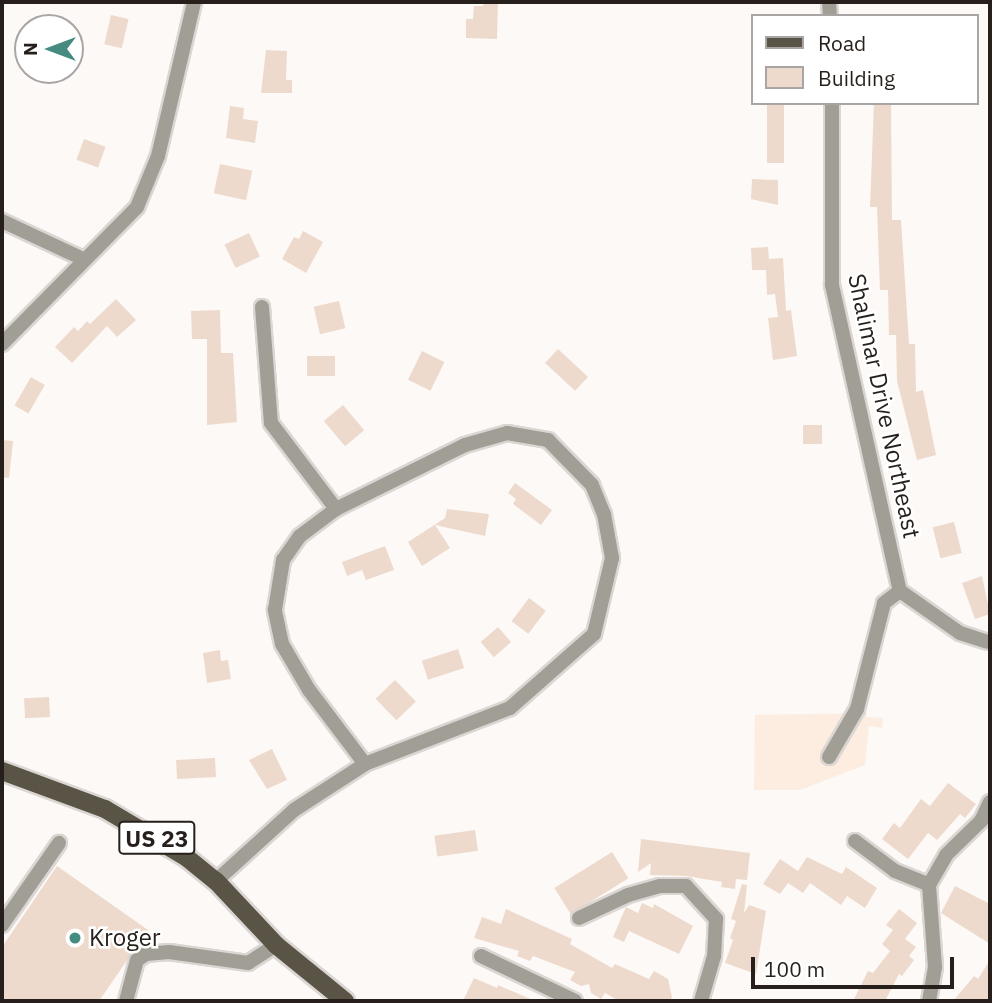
<!DOCTYPE html>
<style>
body{margin:0}
#map{position:relative;width:992px;height:1003px;overflow:hidden;background:#fdf9f6;font-family:"IBM Plex Sans",sans-serif}
div>[style]{position:absolute}
.industrial>*{inset:0;background:#fcede0}
.building>*{inset:0;background:#eedacd;transform-origin:0 0}
.roads{filter:drop-shadow(2px 0 #dbd6d3) drop-shadow(-2px 0 #dbd6d3) drop-shadow(0 2px #dbd6d3) drop-shadow(0 -2px #dbd6d3)}
.minor>*{height:14px;margin:-7px;padding:0 7px;transform-origin:7px;border-radius:7px;background:#a19e95}
.major>*{height:18px;margin:-9px;padding:0 9px;transform-origin:9px;border-radius:9px;background:#595445}
.dots>*{width:19px;height:19px;translate:-50% -50%;box-sizing:border-box;border:4px solid #fff;border-radius:50%}
span{translate:-50% -50%;white-space:nowrap;text-align:center;line-height:1.15;-webkit-text-stroke:5px #fff;paint-order:stroke}
.shield-label span{padding:2px 5px;background:#fff;border:2px solid;border-radius:5px;-webkit-text-stroke-width:0}
.shield-label{font-size:23px;color:#271f1b;font-weight:700}
.street-label{font-size:24px;color:#271f1b}
.poi-label{font-size:24px;color:#271f1b}
.left{translate:0 -50%;text-align:left}
.frame{position:absolute;inset:0;border:4px solid #271f1b;pointer-events:none}
.legend{position:absolute;left:751px;top:14px;width:228px;height:91px;box-sizing:border-box;background:#fff;border:2px solid #a9a5a4;margin:0;padding:9px 12px;list-style:none;font-size:21px;color:#271f1b}
.legend li{display:flex;align-items:center;gap:14px;height:35px}
.legend b{width:35px;border:2px solid #a9a5a4}
.north{position:absolute;left:14px;top:14px;width:70px;height:70px;box-sizing:border-box;background:#fff;border:2px solid #a9a5a4;border-radius:50%;rotate:270deg;font-size:19px;font-weight:700;line-height:28px;text-align:center;color:#271f1b}
.north::after{content:'';display:block;margin:auto;width:24px;height:32px;background:#468b80;clip-path:polygon(50% 0,100% 100%,50% 72%,0 100%)}
.scale{position:absolute;left:751px;top:957px;width:203px;height:32px;box-sizing:border-box;border:4px solid #271f1b;border-top:0;padding-left:9px;font-size:21px;line-height:24px;white-space:nowrap;color:#271f1b;-webkit-text-stroke:5px #fff;paint-order:stroke}
</style>
<div id="map">
<div class="industrial">
<i style="clip-path:polygon(866px 713px,867px 717px,883px 718px,882px 728px,869px 726px,865px 765px,800px 790px,754px 790px,755px 715px)"></i>
</div>
<div class="building">
<i style="clip-path:polygon(484px 2px,498px 2px,497px 39px,466px 38px,466px 19px,473px 19px,474px 6px,483px 6px)"></i>
<i style="left:111px;top:15px;width:18px;height:30px;rotate:13deg"></i>
<i style="clip-path:polygon(266px 50px,287px 51px,286px 80px,292px 80px,292px 93px,261px 93px)"></i>
<i style="left:767px;top:103px;width:17px;height:60px"></i>
<i style="clip-path:polygon(874px 103px,891px 103px,892px 220px,901px 220px,909px 344px,915px 344px,916px 392px,923px 390px,936px 455px,917px 460px,897px 381px,896px 335px,889px 335px,888px 290px,880px 290px,877px 207px,870px 207px)"></i>
<i style="clip-path:polygon(230px 106px,244px 108px,243px 119px,258px 121px,255px 143px,226px 138px)"></i>
<i style="left:84px;top:139px;width:23px;height:22px;rotate:20deg"></i>
<i style="left:220px;top:164px;width:33px;height:30px;rotate:12deg"></i>
<i style="clip-path:polygon(752px 179px,778px 180px,778px 205px,751px 199px)"></i>
<i style="clip-path:polygon(303px 231px,323px 242px,306px 273px,282px 259px,294px 237px,299px 239px)"></i>
<i style="left:249px;top:233px;width:26px;height:27px;rotate:65deg"></i>
<i style="clip-path:polygon(768px 247px,769px 259px,783px 258px,786px 311px,791px 310px,797px 356px,773px 360px,768px 318px,778px 317px,775px 294px,767px 295px,766px 270px,752px 270px,751px 248px)"></i>
<i style="clip-path:polygon(116px 299px,136px 320px,117px 337px,107px 326px,72px 363px,55px 347px,74px 327px,78px 331px,87px 321px,90px 324px)"></i>
<i style="left:339px;top:301px;width:28px;height:26px;rotate:77deg"></i>
<i style="clip-path:polygon(220px 310px,221px 353px,233px 353px,237px 422px,207px 425px,207px 339px,192px 339px,191px 311px)"></i>
<i style="left:558px;top:349px;width:41px;height:19px;rotate:43deg"></i>
<i style="left:422px;top:351px;width:25px;height:32px;rotate:26deg"></i>
<i style="left:335px;top:356px;width:20px;height:28px;rotate:90deg"></i>
<i style="left:31px;top:377px;width:16px;height:33px;rotate:30deg"></i>
<i style="left:343px;top:405px;width:33px;height:25px;rotate:50deg"></i>
<i style="left:803px;top:425px;width:19px;height:19px"></i>
<i style="clip-path:polygon(2px 440px,13px 441px,9px 478px,2px 477px)"></i>
<i style="clip-path:polygon(515px 483px,552px 510px,541px 525px,513px 504px,516px 499px,508px 493px)"></i>
<i style="clip-path:polygon(447px 509px,489px 514px,485px 536px,435px 525px,450px 548px,422px 566px,408px 542px,445px 518px)"></i>
<i style="left:954px;top:522px;width:32px;height:22px;rotate:76deg"></i>
<i style="clip-path:polygon(385px 546px,394px 570px,366px 580px,362px 570px,347px 576px,342px 562px)"></i>
<i style="clip-path:polygon(982px 576px,990px 614px,975px 619px,962px 583px)"></i>
<i style="left:529px;top:598px;width:21px;height:29px;rotate:37deg"></i>
<i style="left:498px;top:627px;width:20px;height:23px;rotate:49deg"></i>
<i style="left:458px;top:649px;width:20px;height:38px;rotate:72deg"></i>
<i style="clip-path:polygon(220px 650px,221px 661px,228px 660px,231px 679px,207px 683px,203px 653px)"></i>
<i style="left:395px;top:680px;width:30px;height:27px;rotate:46deg"></i>
<i style="left:49px;top:697px;width:20px;height:25px;rotate:87deg"></i>
<i style="clip-path:polygon(272px 749px,287px 780px,267px 789px,249px 760px)"></i>
<i style="left:215px;top:758px;width:19px;height:39px;rotate:87deg"></i>
<i style="clip-path:polygon(948px 783px,976px 804px,965px 818px,960px 814px,937px 840px,928px 833px,908px 859px,882px 839px,894px 823px,900px 828px,921px 799px,930px 806px)"></i>
<i style="left:475px;top:830px;width:21px;height:41px;rotate:82deg"></i>
<i style="clip-path:polygon(641px 839px,750px 853px,747px 880px,736px 879px,735px 889px,721px 887px,722px 882px,686px 876px,650px 875px,651px 863px,638px 872px)"></i>
<i style="left:612px;top:852px;width:31px;height:68px;rotate:58deg"></i>
<i style="clip-path:polygon(807px 857px,842px 874px,846px 867px,877px 888px,865px 908px,847px 896px,841px 905px,810px 883px,803px 893px,788px 883px,780px 894px,763px 884px,780px 859px,798px 871px)"></i>
<i style="clip-path:polygon(57px 866px,148px 930px,99px 1001px,2px 1001px,2px 947px)"></i>
<i style="clip-path:polygon(742px 884px,747px 885px,744px 913px,749px 905px,766px 911px,756px 974px,725px 963px,733px 940px,730px 938px,736px 921px,731px 919px)"></i>
<i style="clip-path:polygon(955px 886px,990px 904px,990px 944px,941px 913px)"></i>
<i style="clip-path:polygon(642px 903px,653px 908px,654px 904px,693px 926px,679px 954px,629px 931px,624px 942px,613px 937px,626px 907px,638px 913px)"></i>
<i style="clip-path:polygon(506px 909px,572px 939px,570px 944px,612px 968px,615px 964px,649px 979px,654px 971px,668px 979px,672px 997px,670px 1001px,619px 1001px,605px 993px,601px 999px,591px 993px,589px 984px,581px 986px,570px 980px,575px 972px,533px 956px,530px 961px,517px 956px,519px 951px,474px 938px,482px 917px,501px 924px)"></i>
<i style="clip-path:polygon(899px 909px,917px 923px,905px 939px,916px 947px,909px 956px,914px 960px,902px 976px,899px 974px,885px 1001px,853px 1001px,868px 971px,873px 973px,890px 951px,882px 944px,893px 930px,886px 925px)"></i>
<i style="clip-path:polygon(990px 960px,990px 1001px,953px 1001px,974px 976px,978px 979px)"></i>
<i style="clip-path:polygon(474px 978px,497px 988px,498px 985px,535px 1001px,463px 1001px)"></i>
</div>
<div class="roads">
<div class="minor">
<i style="left:829px;top:2px;width:14px;rotate:86deg"></i>
<i style="left:832px;top:103px;width:182px;rotate:90deg"></i>
<i style="left:832px;top:285px;width:313px;rotate:77.5deg"></i>
<i style="left:2px;top:221px;width:89px;rotate:25.1deg"></i>
<i style="left:262px;top:307px;width:116px;rotate:85.6deg"></i>
<i style="left:271px;top:423px;width:108px;rotate:52.9deg"></i>
<i style="left:2px;top:344px;width:192px;rotate:-45.4deg"></i>
<i style="left:137px;top:207px;width:55px;rotate:-67.6deg"></i>
<i style="left:158px;top:156px;width:158px;rotate:-76.8deg"></i>
<i style="left:507px;top:433px;width:42px;rotate:9.7deg"></i>
<i style="left:548px;top:440px;width:63px;rotate:45.6deg"></i>
<i style="left:592px;top:485px;width:31px;rotate:68deg"></i>
<i style="left:604px;top:514px;width:45px;rotate:79.7deg"></i>
<i style="left:612px;top:558px;width:78px;rotate:103.3deg"></i>
<i style="left:594px;top:634px;width:112px;rotate:138.6deg"></i>
<i style="left:510px;top:708px;width:155px;rotate:158.9deg"></i>
<i style="left:365px;top:764px;width:93px;rotate:-127.1deg"></i>
<i style="left:309px;top:690px;width:53px;rotate:-120.4deg"></i>
<i style="left:282px;top:644px;width:35px;rotate:-102deg"></i>
<i style="left:275px;top:610px;width:51px;rotate:-80.9deg"></i>
<i style="left:283px;top:560px;width:29px;rotate:-55deg"></i>
<i style="left:300px;top:536px;width:45px;rotate:-36.9deg"></i>
<i style="left:336px;top:509px;width:144px;rotate:-26.4deg"></i>
<i style="left:465px;top:445px;width:44px;rotate:-15.9deg"></i>
<i style="left:900px;top:591px;width:73px;rotate:35deg"></i>
<i style="left:960px;top:633px;width:28px;rotate:18deg"></i>
<i style="left:829px;top:757px;width:56px;rotate:-59.7deg"></i>
<i style="left:857px;top:709px;width:109px;rotate:-75.7deg"></i>
<i style="left:884px;top:603px;width:20px;rotate:-37deg"></i>
<i style="left:855px;top:841px;width:50px;rotate:36.9deg"></i>
<i style="left:895px;top:871px;width:37px;rotate:22deg"></i>
<i style="left:216px;top:881px;width:105px;rotate:-42.3deg"></i>
<i style="left:294px;top:810px;width:85px;rotate:-32.9deg"></i>
<i style="left:579px;top:918px;width:54px;rotate:-25.1deg"></i>
<i style="left:628px;top:895px;width:33px;rotate:-16deg"></i>
<i style="left:660px;top:886px;width:26px"></i>
<i style="left:686px;top:886px;width:45px;rotate:47.7deg"></i>
<i style="left:716px;top:919px;width:37px;rotate:93deg"></i>
<i style="left:714px;top:956px;width:47px;rotate:106.1deg"></i>
<i style="left:2px;top:925px;width:100px;rotate:-55.2deg"></i>
<i style="left:481px;top:956px;width:104px;rotate:25.6deg"></i>
<i style="left:126px;top:1001px;width:42px;rotate:-75deg"></i>
<i style="left:137px;top:960px;width:11px;rotate:-34deg"></i>
<i style="left:146px;top:954px;width:23px;rotate:-5deg"></i>
<i style="left:169px;top:952px;width:80px;rotate:7.9deg"></i>
<i style="left:248px;top:963px;width:33px;rotate:-33deg"></i>
<i style="left:929px;top:1001px;width:35px;rotate:-80deg"></i>
<i style="left:935px;top:967px;width:82px;rotate:-94.2deg"></i>
<i style="left:929px;top:885px;width:34px;rotate:-60deg"></i>
<i style="left:946px;top:855px;width:49px;rotate:-44.2deg"></i>
<i style="left:981px;top:821px;width:21px;rotate:-65deg"></i>
</div>
<div class="major">
<i style="left:2px;top:771px;width:110px;rotate:20.3deg"></i>
<i style="left:105px;top:809px;width:94px;rotate:30.7deg"></i>
<i style="left:186px;top:857px;width:38px;rotate:39deg"></i>
<i style="left:216px;top:881px;width:88px;rotate:46.8deg"></i>
<i style="left:276px;top:945px;width:89px;rotate:39.1deg"></i>
</div>
</div>
<div class="dots">
<i style="left:75px;top:938px;background:#468b80"></i>
</div>
<div class="shield-label">
<span style="left:157px;top:838px">US 23</span>
</div>
<div class="street-label">
<span style="left:884px;top:406px;rotate:78deg">Shalimar Drive Northeast</span>
</div>
<div class="poi-label">
<span class="left" style="left:89px;top:938px">Kroger</span>
</div>
<div class="frame"></div>
<ul class="legend">
<li><b style="height:9px;background:#595445"></b>Road</li>
<li><b style="height:19px;background:#eedacd"></b>Building</li>
</ul>
<div class="north">N</div>
<div class="scale">100 m</div>
</div>
